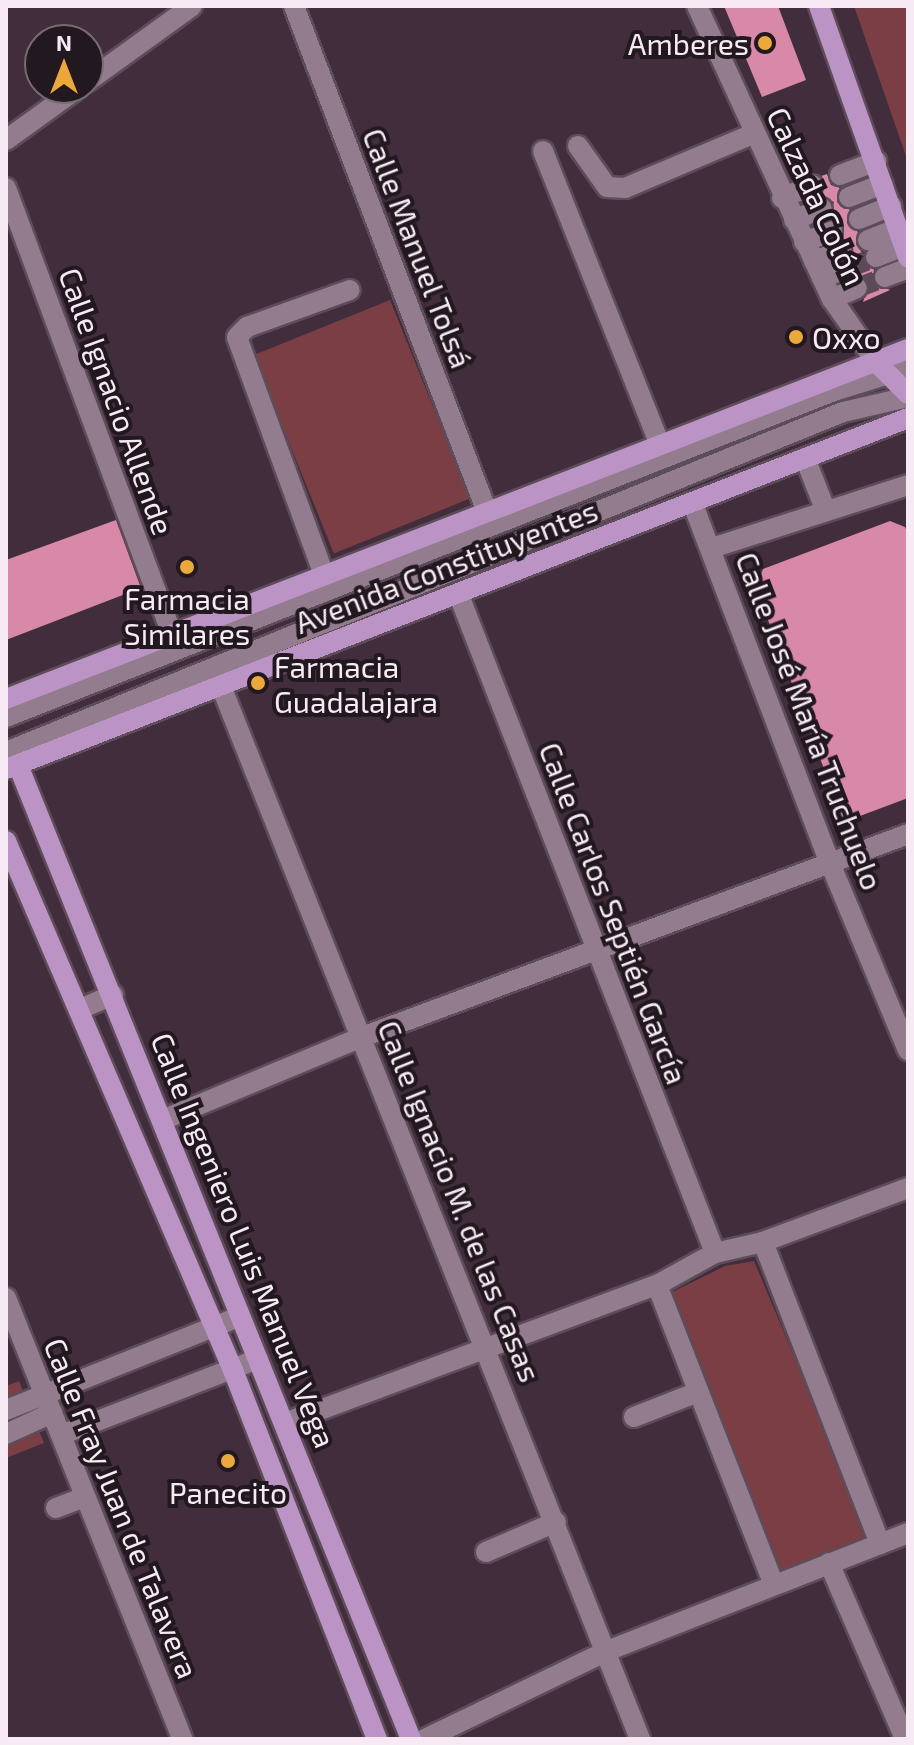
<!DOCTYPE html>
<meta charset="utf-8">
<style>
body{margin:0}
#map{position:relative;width:914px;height:1745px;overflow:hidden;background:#412d3c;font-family:"Exo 2",sans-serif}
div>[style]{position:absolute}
.green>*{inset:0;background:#7a3e44;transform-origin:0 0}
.building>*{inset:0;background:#d789a7}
.minor-tunnel>*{height:20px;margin-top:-10px;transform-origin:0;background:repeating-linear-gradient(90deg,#5c4958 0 20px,transparent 0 30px)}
.roads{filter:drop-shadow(2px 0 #5d4c59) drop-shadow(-2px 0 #5d4c59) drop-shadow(0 2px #5d4c59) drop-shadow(0 -2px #5d4c59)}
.minor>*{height:20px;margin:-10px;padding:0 10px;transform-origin:10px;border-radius:10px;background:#937c8d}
.major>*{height:20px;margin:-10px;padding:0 10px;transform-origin:10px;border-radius:10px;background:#bb94c5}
.dots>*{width:22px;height:22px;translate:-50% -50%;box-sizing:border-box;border:4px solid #22181f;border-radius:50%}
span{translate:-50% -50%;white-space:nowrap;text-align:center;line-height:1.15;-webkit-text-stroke:8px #22181f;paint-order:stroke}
.poi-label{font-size:30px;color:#f7eaf4}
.right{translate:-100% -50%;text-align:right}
.left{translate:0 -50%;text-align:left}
.street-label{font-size:30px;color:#f7eaf4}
.frame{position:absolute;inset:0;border:8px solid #f7eaf4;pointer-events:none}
.north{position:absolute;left:24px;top:24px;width:80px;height:80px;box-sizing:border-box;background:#22181f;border:2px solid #776c74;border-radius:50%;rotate:0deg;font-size:22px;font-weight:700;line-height:32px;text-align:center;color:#f7eaf4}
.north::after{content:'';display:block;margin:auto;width:28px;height:36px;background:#eda83c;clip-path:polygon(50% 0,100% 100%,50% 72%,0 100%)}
</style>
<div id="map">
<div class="green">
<i style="clip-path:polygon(854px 6px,908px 6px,908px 162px)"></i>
<i style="left:390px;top:300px;width:214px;height:147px;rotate:68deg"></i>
<i style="clip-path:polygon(754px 1261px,860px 1513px,865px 1538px,780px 1574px,666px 1295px,725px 1266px)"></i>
<i style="clip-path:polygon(19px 1381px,44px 1443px,6px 1458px,6px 1386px)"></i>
</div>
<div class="building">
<i style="clip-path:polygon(724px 6px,778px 6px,806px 80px,762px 97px)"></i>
<i style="clip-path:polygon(827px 174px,831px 185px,840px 188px,837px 202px,850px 210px,847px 223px,858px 232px,856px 244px,874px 270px,873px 282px,890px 290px,863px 302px,869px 284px,859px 275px,860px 264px,853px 256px,853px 246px,843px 238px,844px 226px,829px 219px,834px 202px,819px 196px,825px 187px,821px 176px)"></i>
<i style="clip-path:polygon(116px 520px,141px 588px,6px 640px,6px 560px)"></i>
<i style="clip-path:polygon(890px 521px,905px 527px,908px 534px,908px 798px,844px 822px,756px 588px,763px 569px)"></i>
</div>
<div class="minor-tunnel">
<i style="left:848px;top:268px;width:30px;rotate:-21deg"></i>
<i style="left:857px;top:288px;width:30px;rotate:-21deg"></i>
</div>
<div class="roads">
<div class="minor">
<i style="left:294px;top:6px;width:542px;rotate:69.12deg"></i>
<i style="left:697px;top:6px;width:323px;rotate:65.3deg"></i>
<i style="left:832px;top:299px;width:77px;rotate:55.1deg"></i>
<i style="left:88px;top:81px;width:128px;rotate:-35.8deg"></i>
<i style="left:6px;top:140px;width:89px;rotate:-35.8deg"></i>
<i style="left:578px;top:146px;width:50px;rotate:54.7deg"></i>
<i style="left:607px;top:187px;width:18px;rotate:3deg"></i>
<i style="left:625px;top:188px;width:139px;rotate:-22.9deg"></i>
<i style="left:543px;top:151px;width:316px;rotate:68.3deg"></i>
<i style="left:840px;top:175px;width:39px;rotate:-21deg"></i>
<i style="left:6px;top:188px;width:476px;rotate:69.6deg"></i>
<i style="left:849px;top:197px;width:36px;rotate:-21deg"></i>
<i style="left:782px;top:198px;width:33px;rotate:-23deg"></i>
<i style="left:859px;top:219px;width:35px;rotate:-22deg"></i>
<i style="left:794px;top:220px;width:30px;rotate:-23deg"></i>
<i style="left:868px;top:240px;width:33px;rotate:-21deg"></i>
<i style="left:804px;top:242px;width:30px;rotate:-21deg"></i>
<i style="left:876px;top:257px;width:30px;rotate:-21deg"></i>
<i style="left:814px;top:261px;width:29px;rotate:-20deg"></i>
<i style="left:885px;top:277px;width:25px;rotate:-21deg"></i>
<i style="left:822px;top:278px;width:28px;rotate:-21deg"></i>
<i style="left:832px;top:299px;width:27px;rotate:-24deg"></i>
<i style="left:805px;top:458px;width:55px;rotate:68.6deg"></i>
<i style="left:692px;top:502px;width:386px;rotate:69.1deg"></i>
<i style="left:830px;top:863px;width:203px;rotate:67.4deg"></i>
<i style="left:712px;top:548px;width:206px;rotate:-17.8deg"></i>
<i style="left:324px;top:575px;width:253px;rotate:-110.1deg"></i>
<i style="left:237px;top:337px;width:14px;rotate:-45deg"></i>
<i style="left:247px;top:327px;width:109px;rotate:-19.8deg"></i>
<i style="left:458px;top:593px;width:708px;rotate:68.72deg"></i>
<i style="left:221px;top:686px;width:1133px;rotate:68.3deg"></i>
<i style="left:6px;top:717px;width:890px;rotate:-21.49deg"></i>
<i style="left:834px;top:391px;width:77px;rotate:-17.3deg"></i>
<i style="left:6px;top:752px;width:903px;rotate:-22.11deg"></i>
<i style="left:843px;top:412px;width:67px;rotate:-13deg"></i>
<i style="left:80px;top:1009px;width:36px;rotate:-23deg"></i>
<i style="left:165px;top:1119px;width:213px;rotate:-22.6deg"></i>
<i style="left:362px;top:1037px;width:583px;rotate:-20.39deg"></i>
<i style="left:763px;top:1242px;width:324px;rotate:68.8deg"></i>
<i style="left:657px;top:1285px;width:322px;rotate:68.7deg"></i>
<i style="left:6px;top:1298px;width:475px;rotate:68.2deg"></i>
<i style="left:6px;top:1410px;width:251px;rotate:-21.8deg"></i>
<i style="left:634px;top:1417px;width:69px;rotate:-21.3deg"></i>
<i style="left:285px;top:1423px;width:397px;rotate:-20.4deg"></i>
<i style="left:657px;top:1285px;width:66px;rotate:-28.9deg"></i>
<i style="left:715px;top:1253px;width:49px;rotate:-12.9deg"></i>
<i style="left:763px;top:1242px;width:155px;rotate:-20.4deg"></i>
<i style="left:6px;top:1434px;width:51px;rotate:-24.5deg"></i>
<i style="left:61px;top:1435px;width:211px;rotate:-21.1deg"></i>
<i style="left:56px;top:1508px;width:30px;rotate:-21deg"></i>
<i style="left:486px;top:1552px;width:76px;rotate:-23.2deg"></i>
<i style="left:829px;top:1563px;width:192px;rotate:66.6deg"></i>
<i style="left:425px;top:1739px;width:202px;rotate:-25.8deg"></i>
<i style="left:607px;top:1651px;width:323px;rotate:-21.4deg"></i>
</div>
<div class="major">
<i style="left:819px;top:6px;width:267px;rotate:70.5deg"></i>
<i style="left:876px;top:362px;width:45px;rotate:45deg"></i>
<i style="left:6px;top:699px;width:968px;rotate:-21.21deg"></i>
<i style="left:18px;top:765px;width:1050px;rotate:68.03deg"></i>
<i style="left:6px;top:769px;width:968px;rotate:-21.26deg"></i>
<i style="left:6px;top:841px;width:576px;rotate:66.78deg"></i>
<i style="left:233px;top:1370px;width:396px;rotate:68.7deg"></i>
</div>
</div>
<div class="dots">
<i style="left:765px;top:43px;background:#eda83c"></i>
<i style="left:796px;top:337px;background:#eda83c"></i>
<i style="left:187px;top:567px;background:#eda83c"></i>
<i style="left:258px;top:683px;background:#eda83c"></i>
<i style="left:228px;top:1461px;background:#eda83c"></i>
</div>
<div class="poi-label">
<span class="right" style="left:749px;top:43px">Amberes</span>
<span class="left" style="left:812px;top:337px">Oxxo</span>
<span style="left:187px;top:615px">Farmacia<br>Similares</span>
<span class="left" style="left:274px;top:683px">Farmacia<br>Guadalajara</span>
<span style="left:228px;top:1492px">Panecito</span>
</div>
<div class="street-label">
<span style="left:817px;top:196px;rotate:65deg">Calzada Colón</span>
<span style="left:418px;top:248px;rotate:69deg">Calle Manuel Tolsá</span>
<span style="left:117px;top:401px;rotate:70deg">Calle Ignacio Allende</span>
<span style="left:446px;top:566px;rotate:-21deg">Avenida Constituyentes</span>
<span style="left:810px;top:721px;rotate:69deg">Calle José María Truchuelo</span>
<span style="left:614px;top:913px;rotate:69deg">Calle Carlos Septién García</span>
<span style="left:460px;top:1201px;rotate:68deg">Calle Ignacio M. de las Casas</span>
<span style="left:244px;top:1240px;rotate:68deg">Calle Ingeniero Luis Manuel Vega</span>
<span style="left:122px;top:1508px;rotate:68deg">Calle Fray Juan de Talavera</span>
</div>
<div class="frame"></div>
<div class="north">N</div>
</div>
